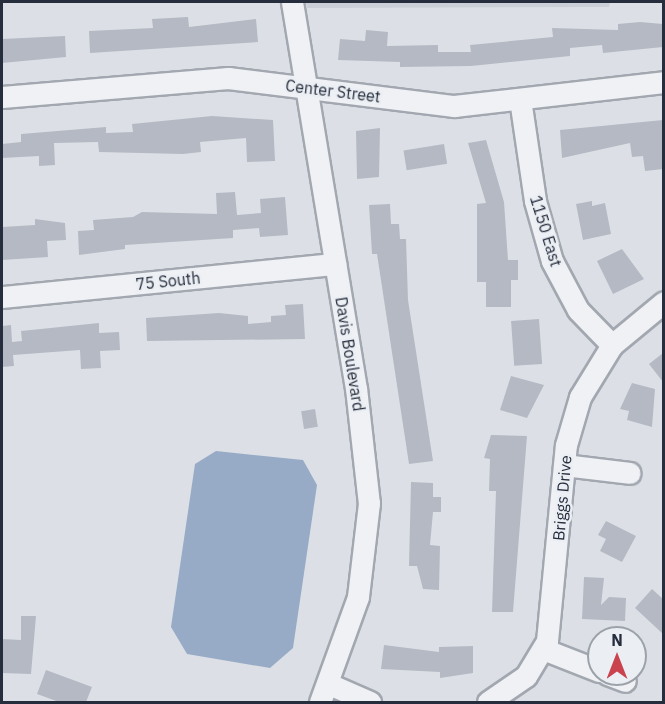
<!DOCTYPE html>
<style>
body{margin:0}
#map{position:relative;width:665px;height:704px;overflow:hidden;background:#dce0e6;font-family:"IBM Plex Sans",sans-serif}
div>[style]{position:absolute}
.built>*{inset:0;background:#cacfd8}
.water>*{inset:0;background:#97abc6}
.building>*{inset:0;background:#b4b9c3;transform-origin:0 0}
.roads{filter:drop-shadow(2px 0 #a2a7b0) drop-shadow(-2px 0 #a2a7b0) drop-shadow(0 2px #a2a7b0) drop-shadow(0 -2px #a2a7b0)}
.minor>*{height:21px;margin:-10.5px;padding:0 10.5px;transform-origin:10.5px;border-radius:10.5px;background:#eff1f5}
span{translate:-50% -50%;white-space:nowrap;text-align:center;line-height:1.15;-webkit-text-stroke:5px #ebeff4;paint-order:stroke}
.street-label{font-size:16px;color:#262d3c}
.frame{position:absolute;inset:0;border:3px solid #262d3c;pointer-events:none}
.north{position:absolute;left:587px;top:626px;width:60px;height:60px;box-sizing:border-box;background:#ebeff4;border:2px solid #9ca1aa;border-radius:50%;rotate:0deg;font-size:16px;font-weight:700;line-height:24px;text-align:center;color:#262d3c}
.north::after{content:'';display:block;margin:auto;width:21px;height:27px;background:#cb424f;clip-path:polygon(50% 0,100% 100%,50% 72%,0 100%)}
</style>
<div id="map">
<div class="built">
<i style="clip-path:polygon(306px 2px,610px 2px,609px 7px,307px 8px)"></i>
</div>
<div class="water">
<i style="clip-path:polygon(216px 451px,303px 460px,317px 485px,293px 648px,270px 668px,187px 654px,171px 627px,195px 464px)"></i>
</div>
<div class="building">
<i style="clip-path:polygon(188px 17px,189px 27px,256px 19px,258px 42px,90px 53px,89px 31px,153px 28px,152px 19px)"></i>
<i style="clip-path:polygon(640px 22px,663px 24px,663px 47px,603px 53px,602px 45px,570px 48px,570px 56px,471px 66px,400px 67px,400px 62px,338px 60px,340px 39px,365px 41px,366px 30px,388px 32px,387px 46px,438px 45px,438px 52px,471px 52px,470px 45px,553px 37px,552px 28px,618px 30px,618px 24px)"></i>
<i style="clip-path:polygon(65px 36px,66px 57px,2px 63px,2px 39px)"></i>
<i style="clip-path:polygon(212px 116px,273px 120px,275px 161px,247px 162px,246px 138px,200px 142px,201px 152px,183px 154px,99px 152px,98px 142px,54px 143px,55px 165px,39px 166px,39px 156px,2px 158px,2px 144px,21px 142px,21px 134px,106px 127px,106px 133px,133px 132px,132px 124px)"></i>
<i style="clip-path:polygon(663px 120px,663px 169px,645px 171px,643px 156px,632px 157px,630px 143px,562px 158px,560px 130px)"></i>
<i style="clip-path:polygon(380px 128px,379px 177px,357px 179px,356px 131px)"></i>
<i style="clip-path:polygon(486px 140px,504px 202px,508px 260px,518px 260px,518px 280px,511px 280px,511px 307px,486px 307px,486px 282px,477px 282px,477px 204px,486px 203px,468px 143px)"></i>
<i style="left:444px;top:144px;width:20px;height:41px;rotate:81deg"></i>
<i style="clip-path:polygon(235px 192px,237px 215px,261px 213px,260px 199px,285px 197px,288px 235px,260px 237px,259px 228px,233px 230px,233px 238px,125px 245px,125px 249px,79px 255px,78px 231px,94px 230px,93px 220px,133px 217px,142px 212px,217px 214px,216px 193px)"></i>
<i style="clip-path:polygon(592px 201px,592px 206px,605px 203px,611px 234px,583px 240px,576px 204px)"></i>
<i style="clip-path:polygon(390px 204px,391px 224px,399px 224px,400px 239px,406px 239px,408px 300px,433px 461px,409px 464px,377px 254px,372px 254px,369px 205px)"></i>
<i style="clip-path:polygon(35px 219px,65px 223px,66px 240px,47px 241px,48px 257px,2px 260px,2px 227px,35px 225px)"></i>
<i style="clip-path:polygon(622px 249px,644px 279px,613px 294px,597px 261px)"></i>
<i style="clip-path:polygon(303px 304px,305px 339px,147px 341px,146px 318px,219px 313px,248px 316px,248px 324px,271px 322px,271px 316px,286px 315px,285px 305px)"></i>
<i style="left:539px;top:319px;width:45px;height:28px;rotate:86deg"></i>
<i style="clip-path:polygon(99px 323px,99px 333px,119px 332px,120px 350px,100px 351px,101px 368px,81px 369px,80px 350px,13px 355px,14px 366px,2px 367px,2px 326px,11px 325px,12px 342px,22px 341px,21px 331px)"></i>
<i style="clip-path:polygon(663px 353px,663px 382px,649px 364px)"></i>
<i style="clip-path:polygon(511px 376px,544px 385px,527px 418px,500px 410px)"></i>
<i style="clip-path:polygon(632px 383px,655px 389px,652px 427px,627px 420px,629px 411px,620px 409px)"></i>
<i style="left:315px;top:409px;width:18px;height:14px;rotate:81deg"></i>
<i style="clip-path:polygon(491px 435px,527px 436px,513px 612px,492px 612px,496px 491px,489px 491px,490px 459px,484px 458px)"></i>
<i style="clip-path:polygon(411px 482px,433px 483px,433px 497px,441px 497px,441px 512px,433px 512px,430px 545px,440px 546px,439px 590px,423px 589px,417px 566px,409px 566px)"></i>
<i style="clip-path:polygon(606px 521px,636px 536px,622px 562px,600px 551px,606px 539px,598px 535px)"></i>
<i style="clip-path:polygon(584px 577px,604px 578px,601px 605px,609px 597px,626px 598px,625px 621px,582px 619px)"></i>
<i style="clip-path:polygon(652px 589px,663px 599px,663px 634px,635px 608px)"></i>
<i style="clip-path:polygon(21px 616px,36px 616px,31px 674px,2px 673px,2px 639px,21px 640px)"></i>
<i style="clip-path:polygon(384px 645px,439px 652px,439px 647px,473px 646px,473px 673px,440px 678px,440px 672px,381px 669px)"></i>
<i style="clip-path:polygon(46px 670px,92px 687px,86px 702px,59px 702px,37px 694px)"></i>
</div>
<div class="roads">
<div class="minor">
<i style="left:292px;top:2px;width:391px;rotate:80.6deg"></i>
<i style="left:356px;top:388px;width:116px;rotate:83.6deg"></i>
<i style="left:369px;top:503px;width:95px;rotate:96.7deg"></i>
<i style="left:358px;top:597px;width:112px;rotate:109.9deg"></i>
<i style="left:2px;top:97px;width:227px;rotate:-4.8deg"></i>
<i style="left:228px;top:78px;width:228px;rotate:7.1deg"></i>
<i style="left:454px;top:106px;width:211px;rotate:-6.5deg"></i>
<i style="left:520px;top:99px;width:103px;rotate:81.6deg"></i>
<i style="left:535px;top:201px;width:62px;rotate:74.2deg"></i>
<i style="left:552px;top:261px;width:55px;rotate:62deg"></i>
<i style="left:578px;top:310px;width:49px;rotate:45.8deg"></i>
<i style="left:2px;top:297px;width:335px;rotate:-5.7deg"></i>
<i style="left:564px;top:465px;width:66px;rotate:6.9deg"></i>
<i style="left:543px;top:649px;width:60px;rotate:21.4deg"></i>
<i style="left:607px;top:674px;width:19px;rotate:21deg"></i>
<i style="left:329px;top:684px;width:45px;rotate:23.7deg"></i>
<i style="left:488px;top:702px;width:46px;rotate:-34.4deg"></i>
<i style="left:526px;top:676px;width:41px;rotate:-59deg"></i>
<i style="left:547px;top:641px;width:197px;rotate:-84.5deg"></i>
<i style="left:566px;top:445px;width:50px;rotate:-73.7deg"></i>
<i style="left:580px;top:397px;width:61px;rotate:-58.4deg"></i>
<i style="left:612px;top:345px;width:67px;rotate:-39.6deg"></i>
</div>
</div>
<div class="street-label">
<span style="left:333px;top:91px;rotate:7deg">Center Street</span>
<span style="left:546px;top:231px;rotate:73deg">1150 East</span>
<span style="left:168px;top:281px;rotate:-6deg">75 South</span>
<span style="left:350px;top:354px;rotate:81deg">Davis Boulevard</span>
<span style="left:562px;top:498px;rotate:-85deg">Briggs Drive</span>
</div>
<div class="frame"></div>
<div class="north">N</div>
</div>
